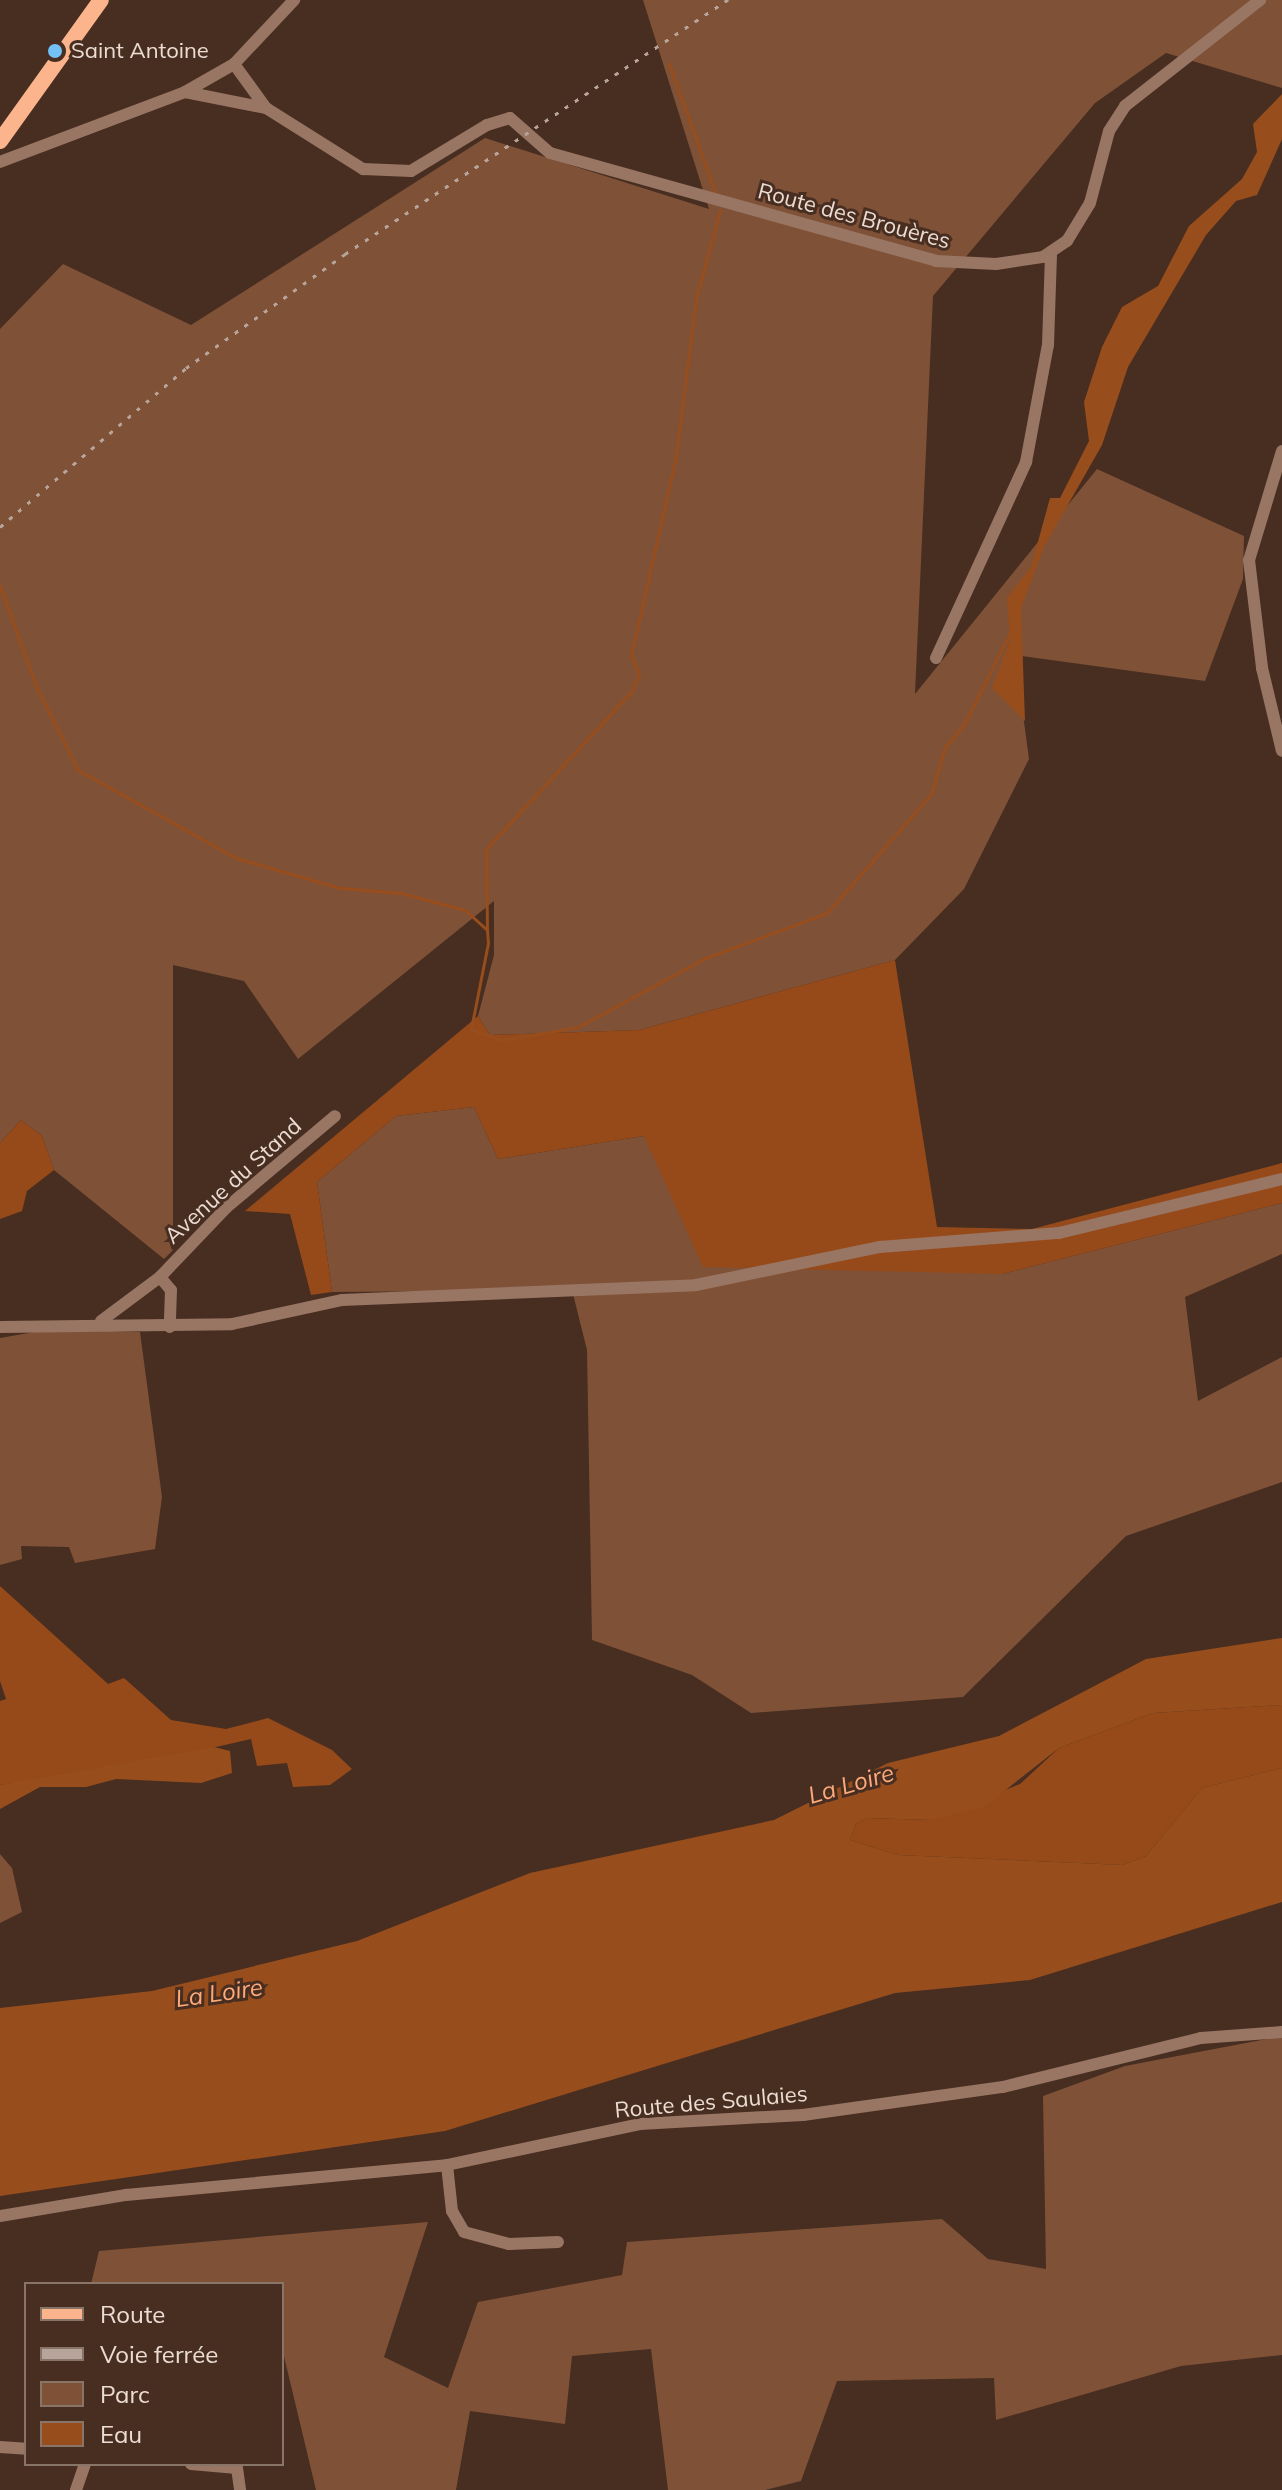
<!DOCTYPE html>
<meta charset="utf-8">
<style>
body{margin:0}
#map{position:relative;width:1282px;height:2490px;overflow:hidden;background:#472e21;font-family:Mulish,sans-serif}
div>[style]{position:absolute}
.green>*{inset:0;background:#7f5137}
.forest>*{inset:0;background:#964a1a}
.water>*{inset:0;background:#984d1d}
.stream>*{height:3px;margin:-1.5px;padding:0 1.5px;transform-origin:1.5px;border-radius:1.5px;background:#984d1d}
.minor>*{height:12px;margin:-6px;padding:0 6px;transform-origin:6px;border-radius:6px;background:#997563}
.major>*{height:16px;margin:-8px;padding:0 8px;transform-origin:8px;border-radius:8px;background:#fcb48d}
.rail>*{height:3px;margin-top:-1.5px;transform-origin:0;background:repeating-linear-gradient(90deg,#b7a49a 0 4px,transparent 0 12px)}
.dots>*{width:22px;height:22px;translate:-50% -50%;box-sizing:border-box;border:4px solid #472e21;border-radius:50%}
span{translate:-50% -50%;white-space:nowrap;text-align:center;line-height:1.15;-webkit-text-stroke:6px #472e21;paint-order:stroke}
.poi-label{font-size:22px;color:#ecdcd3}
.left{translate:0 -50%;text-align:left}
.street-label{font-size:22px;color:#ecdcd3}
.water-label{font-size:24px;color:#fea97a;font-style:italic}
.legend{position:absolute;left:24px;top:2282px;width:260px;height:184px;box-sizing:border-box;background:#472e21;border:2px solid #897468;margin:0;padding:10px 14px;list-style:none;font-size:24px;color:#ecdcd3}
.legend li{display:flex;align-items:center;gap:16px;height:40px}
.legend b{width:40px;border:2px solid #897468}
</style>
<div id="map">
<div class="green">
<i style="clip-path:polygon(643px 0,1282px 0,1282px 88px,1166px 53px,1095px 103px,933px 296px,915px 694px,1097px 469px,1244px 536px,1243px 579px,1205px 681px,1015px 655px,1029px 759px,964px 889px,895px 960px,639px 1030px,490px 1035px,478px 1016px,494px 955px,494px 901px,298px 1059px,244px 981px,173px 965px,173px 1250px,164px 1259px,54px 1170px,42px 1136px,21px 1120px,0 1143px,0 329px,63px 264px,191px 325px,485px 138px,709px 209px)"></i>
<i style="clip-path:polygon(474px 1107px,498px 1159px,644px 1136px,1002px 1274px,1282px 1203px,1282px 1254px,1185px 1297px,1198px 1401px,1282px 1357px,1282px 1482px,1126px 1536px,963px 1697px,751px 1713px,692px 1675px,592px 1640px,587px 1350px,572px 1290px,332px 1292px,317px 1182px,396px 1116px)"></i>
<i style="clip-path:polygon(52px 1329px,140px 1332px,162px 1497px,155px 1549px,75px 1563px,69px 1547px,21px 1546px,22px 1559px,0 1565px,0 1338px)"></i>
<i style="clip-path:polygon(0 1854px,12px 1868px,22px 1912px,0 1923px)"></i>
<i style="clip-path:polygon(1282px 2036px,1282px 2355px,1181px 2366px,996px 2420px,994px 2378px,837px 2381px,801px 2481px,765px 2490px,668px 2490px,651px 2349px,572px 2356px,565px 2424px,470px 2411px,456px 2490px,316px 2490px,282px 2348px,282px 2284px,91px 2284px,99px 2251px,428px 2222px,384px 2357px,448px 2388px,478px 2302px,622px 2275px,627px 2242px,942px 2219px,988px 2259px,1046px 2269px,1043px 2096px,1125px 2066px)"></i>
</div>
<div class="forest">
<i style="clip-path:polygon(895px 960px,937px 1227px,1032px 1229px,1282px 1163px,1282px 1203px,1002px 1274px,703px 1267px,644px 1136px,498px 1159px,474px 1107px,396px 1116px,317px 1182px,332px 1292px,311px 1295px,290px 1214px,245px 1211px,478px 1016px,490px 1035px,639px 1030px)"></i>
<i style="clip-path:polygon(21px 1120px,42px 1136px,54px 1170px,27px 1191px,22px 1211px,0 1219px,0 1143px)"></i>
<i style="clip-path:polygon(0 1586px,108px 1684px,124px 1678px,171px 1720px,226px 1729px,268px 1718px,332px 1750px,352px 1769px,330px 1785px,293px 1787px,287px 1763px,257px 1766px,251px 1739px,137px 1765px,0 1785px,0 1701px,6px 1699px,0 1681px)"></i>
<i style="clip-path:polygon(1282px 1705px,1282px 1768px,1202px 1788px,1146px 1856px,1123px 1865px,898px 1855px,850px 1840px,856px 1824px,867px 1818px,930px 1820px,1020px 1784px,1059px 1748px,1153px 1713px)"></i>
</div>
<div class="water">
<i style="clip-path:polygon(1282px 94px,1282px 139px,1257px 195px,1236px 201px,1206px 235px,1128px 367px,1102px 445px,1044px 547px,1021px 608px,1025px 721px,992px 688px,1010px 640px,1007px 598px,1031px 567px,1050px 498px,1060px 498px,1089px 441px,1084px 402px,1102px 347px,1122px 307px,1158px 286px,1189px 226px,1242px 179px,1257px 152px,1253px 124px)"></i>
<i style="clip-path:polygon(1282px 1638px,1282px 1705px,1153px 1713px,1059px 1748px,984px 1807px,930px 1820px,867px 1818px,856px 1824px,850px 1840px,898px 1855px,1123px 1865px,1146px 1856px,1202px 1788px,1282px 1768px,1282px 1902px,1030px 1980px,895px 1993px,445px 2131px,0 2196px,0 2008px,152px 1991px,357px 1941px,530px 1873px,774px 1820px,888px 1763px,999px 1736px,1146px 1659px)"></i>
<i style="clip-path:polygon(214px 1747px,230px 1751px,232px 1773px,201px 1783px,116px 1779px,86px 1787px,40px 1787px,0 1809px,0 1785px)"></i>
</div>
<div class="stream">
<i style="left:669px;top:64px;width:136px;rotate:70.2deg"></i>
<i style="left:0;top:586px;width:106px;rotate:70.2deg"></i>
<i style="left:36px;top:686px;width:94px;rotate:63.4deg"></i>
<i style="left:78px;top:770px;width:181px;rotate:29.1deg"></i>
<i style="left:236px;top:858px;width:108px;rotate:16.1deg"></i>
<i style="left:340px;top:888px;width:61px;rotate:4.7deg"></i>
<i style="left:401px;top:893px;width:66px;rotate:14.9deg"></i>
<i style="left:465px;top:910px;width:30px;rotate:42deg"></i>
<i style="left:487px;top:930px;width:13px;rotate:86deg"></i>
<i style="left:488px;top:943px;width:88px;rotate:101.2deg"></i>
<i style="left:471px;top:1029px;width:32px;rotate:20deg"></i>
<i style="left:501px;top:1040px;width:78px;rotate:-9.6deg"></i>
<i style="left:578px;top:1027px;width:142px;rotate:-28.5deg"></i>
<i style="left:703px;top:959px;width:132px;rotate:-20.4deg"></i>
<i style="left:827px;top:913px;width:158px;rotate:-48.8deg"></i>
<i style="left:931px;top:794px;width:49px;rotate:-73.4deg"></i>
<i style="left:945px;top:747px;width:30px;rotate:-50deg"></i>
<i style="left:964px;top:724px;width:104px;rotate:-63.2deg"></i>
<i style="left:487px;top:929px;width:80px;rotate:-90.7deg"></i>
<i style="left:486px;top:849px;width:214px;rotate:-47.3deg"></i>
<i style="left:631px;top:692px;width:20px;rotate:-66deg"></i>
<i style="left:639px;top:674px;width:20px;rotate:-114deg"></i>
<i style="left:631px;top:656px;width:200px;rotate:-77.3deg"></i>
<i style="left:675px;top:461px;width:163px;rotate:-82.6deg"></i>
<i style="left:696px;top:299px;width:92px;rotate:-74.9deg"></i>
</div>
<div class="minor">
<i style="left:234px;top:64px;width:54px;rotate:54deg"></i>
<i style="left:266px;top:108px;width:115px;rotate:32.2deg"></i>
<i style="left:363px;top:169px;width:48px;rotate:2.4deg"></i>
<i style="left:411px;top:171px;width:89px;rotate:-31.2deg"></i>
<i style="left:487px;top:125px;width:24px;rotate:-17deg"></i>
<i style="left:510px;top:118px;width:53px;rotate:41.2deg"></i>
<i style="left:550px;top:153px;width:401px;rotate:15.6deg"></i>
<i style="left:936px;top:261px;width:60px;rotate:2.9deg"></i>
<i style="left:996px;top:264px;width:48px;rotate:-8.5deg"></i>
<i style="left:1043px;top:257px;width:29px;rotate:-34deg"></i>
<i style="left:1067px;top:241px;width:44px;rotate:-58.8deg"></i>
<i style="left:1090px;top:203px;width:74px;rotate:-75.2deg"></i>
<i style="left:1109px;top:131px;width:30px;rotate:-57deg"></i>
<i style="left:1125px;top:106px;width:172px;rotate:-38.1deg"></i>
<i style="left:185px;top:92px;width:83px;rotate:11.2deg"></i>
<i style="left:0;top:162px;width:198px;rotate:-20.7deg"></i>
<i style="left:185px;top:92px;width:56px;rotate:-29.7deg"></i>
<i style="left:234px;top:64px;width:88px;rotate:-46.8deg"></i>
<i style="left:1282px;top:451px;width:114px;rotate:106.8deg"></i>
<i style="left:1249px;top:560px;width:109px;rotate:83.1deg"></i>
<i style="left:1262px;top:668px;width:85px;rotate:76.5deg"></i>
<i style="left:936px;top:658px;width:216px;rotate:-65.3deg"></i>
<i style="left:1026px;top:462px;width:119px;rotate:-79.4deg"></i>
<i style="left:1048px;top:345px;width:92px;rotate:-88.1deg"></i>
<i style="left:160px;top:1277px;width:17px;rotate:50deg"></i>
<i style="left:171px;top:1290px;width:37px;rotate:92deg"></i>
<i style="left:101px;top:1321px;width:74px;rotate:-36.7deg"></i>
<i style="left:160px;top:1277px;width:97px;rotate:-46.3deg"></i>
<i style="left:227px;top:1207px;width:141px;rotate:-40.1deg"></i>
<i style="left:0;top:1327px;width:232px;rotate:-0.7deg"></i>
<i style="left:232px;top:1324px;width:113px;rotate:-12.3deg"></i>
<i style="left:342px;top:1300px;width:354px;rotate:-2.4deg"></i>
<i style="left:696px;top:1285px;width:188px;rotate:-11.7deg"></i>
<i style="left:880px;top:1247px;width:180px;rotate:-4.5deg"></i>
<i style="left:1059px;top:1233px;width:229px;rotate:-13.6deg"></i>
<i style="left:447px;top:2165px;width:46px;rotate:83.8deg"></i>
<i style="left:452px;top:2211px;width:24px;rotate:60deg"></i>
<i style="left:464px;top:2232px;width:47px;rotate:14.9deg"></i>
<i style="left:509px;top:2244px;width:49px;rotate:-2.3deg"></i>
<i style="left:0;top:2216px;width:128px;rotate:-9.5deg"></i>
<i style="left:126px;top:2195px;width:322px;rotate:-5.3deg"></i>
<i style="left:447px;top:2165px;width:197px;rotate:-12deg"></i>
<i style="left:640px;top:2124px;width:163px;rotate:-3.2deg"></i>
<i style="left:803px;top:2115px;width:202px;rotate:-8deg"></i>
<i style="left:1003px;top:2087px;width:204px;rotate:-13.9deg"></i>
<i style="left:1201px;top:2038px;width:81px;rotate:-4.2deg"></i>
<i style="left:0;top:2447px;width:26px;rotate:4deg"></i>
<i style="left:191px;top:2464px;width:46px;rotate:5deg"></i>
<i style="left:237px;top:2468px;width:22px;rotate:82deg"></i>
<i style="left:76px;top:2490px;width:28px;rotate:-71deg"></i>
</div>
<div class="major">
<i style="left:0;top:141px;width:173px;rotate:-54.4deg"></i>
</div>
<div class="rail">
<i style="left:0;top:527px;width:245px;rotate:-40.5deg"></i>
<i style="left:186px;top:368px;width:196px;rotate:-35.6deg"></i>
<i style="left:345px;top:254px;width:460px;rotate:-33.6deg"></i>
</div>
<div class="dots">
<i style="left:55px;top:51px;background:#73c1f6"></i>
</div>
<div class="poi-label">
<span class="left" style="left:71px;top:51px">Saint Antoine</span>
</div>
<div class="street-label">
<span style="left:854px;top:216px;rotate:15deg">Route des Brouères</span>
<span style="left:233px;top:1181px;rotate:-42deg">Avenue du Stand</span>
<span style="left:711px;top:2102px;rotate:-5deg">Route des Saulaies</span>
</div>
<div class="water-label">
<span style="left:851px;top:1784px;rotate:-16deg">La Loire</span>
<span style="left:219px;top:1993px;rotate:-8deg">La Loire</span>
</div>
<ul class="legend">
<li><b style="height:10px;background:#fcb48d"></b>Route</li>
<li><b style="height:10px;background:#b7a49a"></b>Voie ferrée</li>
<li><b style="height:22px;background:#7f5137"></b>Parc</li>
<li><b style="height:22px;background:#984d1d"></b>Eau</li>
</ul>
</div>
